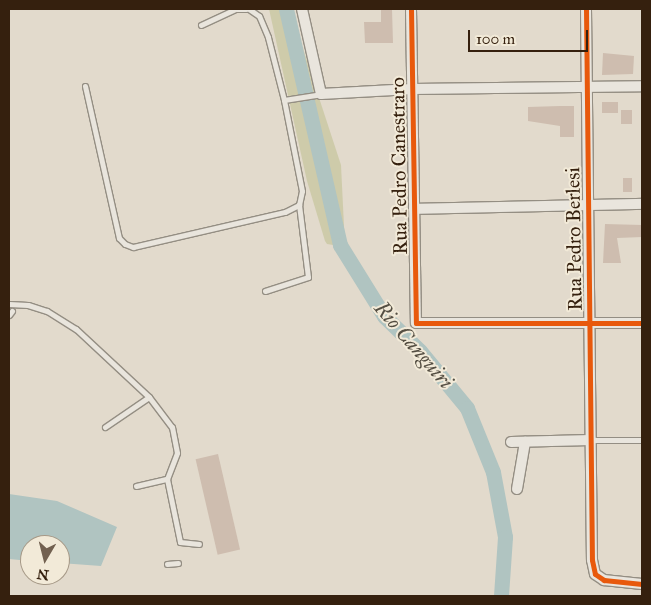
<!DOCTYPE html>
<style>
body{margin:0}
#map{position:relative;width:651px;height:605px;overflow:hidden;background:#e2dacc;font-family:"IM FELL Great Primer",serif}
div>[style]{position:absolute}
.green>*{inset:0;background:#cecbaa}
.water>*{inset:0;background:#b0c4c1}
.river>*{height:15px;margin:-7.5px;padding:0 7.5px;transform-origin:7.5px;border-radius:7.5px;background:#b0c4c1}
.building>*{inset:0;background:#cebdaf;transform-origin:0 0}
.roads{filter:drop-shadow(1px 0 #948e83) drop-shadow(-1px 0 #948e83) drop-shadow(0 1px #948e83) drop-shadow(0 -1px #948e83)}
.service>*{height:5px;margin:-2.5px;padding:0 2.5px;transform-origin:2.5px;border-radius:2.5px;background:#e9e5dd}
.minor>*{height:10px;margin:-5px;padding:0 5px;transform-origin:5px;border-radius:5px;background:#e9e5dd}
.cycleway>*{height:5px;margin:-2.5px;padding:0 2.5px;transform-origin:2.5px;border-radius:2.5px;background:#e8590c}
span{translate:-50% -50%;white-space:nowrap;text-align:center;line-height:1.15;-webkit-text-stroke:4px #f2ead8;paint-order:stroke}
.street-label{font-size:20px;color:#35200e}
.water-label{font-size:21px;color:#544e42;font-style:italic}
.frame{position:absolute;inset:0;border:10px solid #35200e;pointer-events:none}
.north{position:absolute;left:20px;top:535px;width:50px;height:50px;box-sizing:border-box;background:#f2ead8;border:1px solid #a69987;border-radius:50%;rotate:188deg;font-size:14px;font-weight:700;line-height:20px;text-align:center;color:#35200e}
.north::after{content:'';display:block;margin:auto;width:18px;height:22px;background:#726150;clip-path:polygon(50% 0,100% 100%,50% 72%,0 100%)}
.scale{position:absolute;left:468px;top:30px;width:120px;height:22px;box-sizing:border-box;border:2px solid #35200e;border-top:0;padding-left:6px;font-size:15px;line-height:18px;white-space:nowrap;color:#35200e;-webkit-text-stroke:4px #f2ead8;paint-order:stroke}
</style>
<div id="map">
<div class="green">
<i style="clip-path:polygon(269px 9px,290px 9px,341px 165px,345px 247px,327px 244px,325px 241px,307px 181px)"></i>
</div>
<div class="water">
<i style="clip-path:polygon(9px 494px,57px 501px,117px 527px,101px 566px,60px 563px,60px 545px,30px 545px,30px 561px,9px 559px)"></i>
</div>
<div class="river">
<i style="left:286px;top:9px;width:242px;rotate:77.1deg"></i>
<i style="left:340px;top:245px;width:84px;rotate:58.2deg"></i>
<i style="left:384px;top:316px;width:50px;rotate:44.2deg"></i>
<i style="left:420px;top:351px;width:74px;rotate:50.5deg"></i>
<i style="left:467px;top:408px;width:69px;rotate:67.9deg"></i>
<i style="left:493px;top:472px;width:66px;rotate:79.5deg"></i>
<i style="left:505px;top:537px;width:59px;rotate:93.9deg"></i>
</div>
<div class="building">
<i style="clip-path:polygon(381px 9px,392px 9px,393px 43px,365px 43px,364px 22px,381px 22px)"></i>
<i style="clip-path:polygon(603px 53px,634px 56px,633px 74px,602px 75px)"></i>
<i style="left:618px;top:102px;width:11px;height:16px;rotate:90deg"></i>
<i style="clip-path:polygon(560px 106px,574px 106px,574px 137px,560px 137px,560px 126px,528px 121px,528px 107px)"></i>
<i style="left:621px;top:110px;width:11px;height:14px"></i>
<i style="left:623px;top:178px;width:9px;height:14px"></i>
<i style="clip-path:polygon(605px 224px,642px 225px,642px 237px,617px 238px,621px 263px,603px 263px)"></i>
<i style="left:218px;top:454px;width:98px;height:23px;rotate:77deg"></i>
</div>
<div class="roads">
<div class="service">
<i style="left:201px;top:25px;width:38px;rotate:-25deg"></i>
<i style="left:236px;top:9px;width:10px"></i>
<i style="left:85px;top:86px;width:156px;rotate:77.4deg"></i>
<i style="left:119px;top:238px;width:8px;rotate:45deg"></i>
<i style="left:125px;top:244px;width:9px;rotate:21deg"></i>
<i style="left:133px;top:247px;width:156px;rotate:-13deg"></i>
<i style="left:285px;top:212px;width:16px;rotate:-27deg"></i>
<i style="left:299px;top:205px;width:14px;rotate:-78deg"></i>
<i style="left:302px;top:191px;width:93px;rotate:-101.2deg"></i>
<i style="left:284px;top:100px;width:65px;rotate:-104.3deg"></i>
<i style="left:268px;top:37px;width:23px;rotate:-113deg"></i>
<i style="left:259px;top:16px;width:12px;rotate:-145deg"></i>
<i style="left:284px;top:100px;width:37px;rotate:-9deg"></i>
<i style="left:265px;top:291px;width:45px;rotate:-18deg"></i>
<i style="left:308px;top:277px;width:73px;rotate:-97.1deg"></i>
<i style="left:9px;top:304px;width:19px;rotate:3deg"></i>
<i style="left:28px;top:305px;width:20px;rotate:18deg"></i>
<i style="left:47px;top:311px;width:34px;rotate:32deg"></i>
<i style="left:76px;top:329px;width:100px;rotate:43deg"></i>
<i style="left:149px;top:397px;width:38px;rotate:53deg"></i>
<i style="left:172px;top:427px;width:26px;rotate:79deg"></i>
<i style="left:177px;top:453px;width:28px;rotate:111deg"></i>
<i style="left:9px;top:315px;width:5px;rotate:-53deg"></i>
<i style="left:105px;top:427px;width:53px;rotate:-34.3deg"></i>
<i style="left:591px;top:440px;width:51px"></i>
<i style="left:136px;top:486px;width:32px;rotate:-13deg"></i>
<i style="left:167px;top:479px;width:64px;rotate:78.3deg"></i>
<i style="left:180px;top:542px;width:19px;rotate:6deg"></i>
<i style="left:167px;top:564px;width:11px;rotate:-5deg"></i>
</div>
<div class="minor">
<i style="left:302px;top:9px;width:87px;rotate:77.4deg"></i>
<i style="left:321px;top:94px;width:91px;rotate:-3.1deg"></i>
<i style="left:412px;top:89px;width:230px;rotate:-0.7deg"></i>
<i style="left:411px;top:9px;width:314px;rotate:89.1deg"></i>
<i style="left:416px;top:323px;width:226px"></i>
<i style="left:586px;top:9px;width:551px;rotate:89.38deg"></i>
<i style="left:592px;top:560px;width:14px;rotate:78deg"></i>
<i style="left:595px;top:574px;width:11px;rotate:34deg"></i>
<i style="left:604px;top:580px;width:38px;rotate:6deg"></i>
<i style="left:414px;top:209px;width:228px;rotate:-1.3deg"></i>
<i style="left:511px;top:442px;width:80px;rotate:-1.4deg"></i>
<i style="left:517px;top:489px;width:48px;rotate:-80.3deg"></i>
</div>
</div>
<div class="cycleway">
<i style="left:411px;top:9px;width:314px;rotate:89.1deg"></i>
<i style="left:416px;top:323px;width:226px"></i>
<i style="left:586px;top:9px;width:551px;rotate:89.38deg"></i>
<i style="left:592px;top:560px;width:14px;rotate:78deg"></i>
<i style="left:595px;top:574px;width:11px;rotate:34deg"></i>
<i style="left:604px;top:580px;width:38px;rotate:6deg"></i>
</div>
<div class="street-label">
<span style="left:399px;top:166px;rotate:-91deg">Rua Pedro Canestraro</span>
<span style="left:574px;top:239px;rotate:-91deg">Rua Pedro Berlesi</span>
</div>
<div class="water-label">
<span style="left:414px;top:345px;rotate:49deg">Rio Canguiri</span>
</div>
<div class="frame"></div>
<div class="north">N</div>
<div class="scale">100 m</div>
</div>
